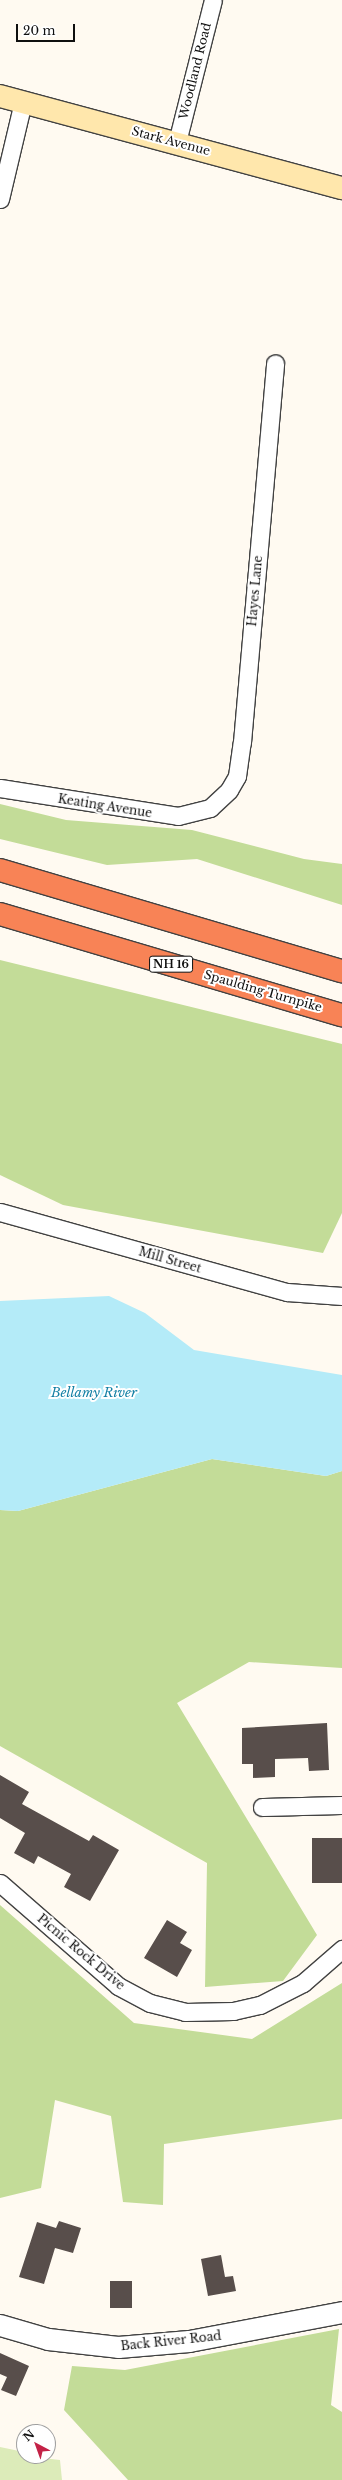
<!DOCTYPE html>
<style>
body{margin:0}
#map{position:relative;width:342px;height:2480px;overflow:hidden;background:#fffaf1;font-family:"Libre Baskerville",serif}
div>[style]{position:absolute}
.green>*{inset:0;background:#dcebb9}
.forest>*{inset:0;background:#c3dc98}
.water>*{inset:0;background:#b4ebf8}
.building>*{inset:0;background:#584e4b;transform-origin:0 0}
.roads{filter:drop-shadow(1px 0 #424242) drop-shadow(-1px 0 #424242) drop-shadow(0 1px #424242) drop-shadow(0 -1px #424242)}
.minor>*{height:17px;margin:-8.5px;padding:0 8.5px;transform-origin:8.5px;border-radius:8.5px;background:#fff}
.tertiary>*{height:21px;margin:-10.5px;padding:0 10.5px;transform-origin:10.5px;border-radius:10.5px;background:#fff}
.secondary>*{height:22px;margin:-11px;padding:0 11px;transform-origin:11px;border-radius:11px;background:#ffe7ac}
.motorway>*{height:22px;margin:-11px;padding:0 11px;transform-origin:11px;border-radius:11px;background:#f88356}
span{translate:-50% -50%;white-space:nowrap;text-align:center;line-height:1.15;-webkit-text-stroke:4px #fff;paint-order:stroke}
.shield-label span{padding:1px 3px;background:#fff;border:1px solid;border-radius:3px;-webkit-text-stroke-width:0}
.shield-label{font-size:11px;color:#0f0f0f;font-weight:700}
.street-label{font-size:12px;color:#0f0f0f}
.water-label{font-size:13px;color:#1480a5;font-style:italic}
.north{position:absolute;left:16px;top:2424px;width:40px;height:40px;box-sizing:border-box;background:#fff;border:1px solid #9f9f9f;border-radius:50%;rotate:319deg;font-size:11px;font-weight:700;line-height:16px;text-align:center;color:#0f0f0f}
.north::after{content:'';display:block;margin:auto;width:14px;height:18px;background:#c42247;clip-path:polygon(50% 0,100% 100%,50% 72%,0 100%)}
.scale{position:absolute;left:16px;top:24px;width:59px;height:18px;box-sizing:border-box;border:2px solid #0f0f0f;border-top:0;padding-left:5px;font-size:12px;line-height:14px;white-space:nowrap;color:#0f0f0f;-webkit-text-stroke:3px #fff;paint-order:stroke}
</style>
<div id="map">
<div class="green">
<i style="clip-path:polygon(0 2447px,24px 2452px,24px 2456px,60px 2460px,62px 2480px,0 2480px)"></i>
</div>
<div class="forest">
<i style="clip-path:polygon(0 804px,66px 820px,192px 830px,304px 859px,342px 864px,342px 905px,197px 859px,107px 865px,0 839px)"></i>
<i style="clip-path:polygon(0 960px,342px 1044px,342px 1213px,323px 1253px,63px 1205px,0 1175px)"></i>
<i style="clip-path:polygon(212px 1459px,326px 1476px,342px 1471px,342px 1668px,249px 1662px,177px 1703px,317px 1935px,283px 1981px,205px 1987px,207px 1863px,0 1746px,0 1510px,18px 1511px)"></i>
<i style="clip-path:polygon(0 1905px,134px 2023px,252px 2039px,342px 1983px,342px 2119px,164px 2144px,163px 2205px,123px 2202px,111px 2116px,55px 2100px,41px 2188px,0 2198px)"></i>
<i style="clip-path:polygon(339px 2329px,331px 2405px,342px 2412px,342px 2480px,128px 2480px,64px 2410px,72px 2366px,125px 2370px)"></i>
</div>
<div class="water">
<i style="clip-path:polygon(109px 1296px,145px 1313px,194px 1350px,342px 1375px,342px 1471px,326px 1476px,212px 1459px,18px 1511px,0 1510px,0 1301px)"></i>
</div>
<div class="building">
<i style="clip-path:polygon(327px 1723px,329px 1770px,309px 1771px,308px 1758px,275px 1759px,275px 1777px,253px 1778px,253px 1764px,242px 1764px,242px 1728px)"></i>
<i style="clip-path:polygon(0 1775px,29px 1792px,22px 1804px,89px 1841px,93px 1835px,119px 1850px,90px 1901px,64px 1887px,71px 1874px,38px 1856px,34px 1864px,14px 1853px,25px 1833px,0 1818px)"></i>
<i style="left:342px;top:1838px;width:45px;height:30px;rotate:90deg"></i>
<i style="clip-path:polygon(167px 1920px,187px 1932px,180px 1943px,192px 1950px,177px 1977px,144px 1958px)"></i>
<i style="clip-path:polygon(59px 2221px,81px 2228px,73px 2253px,55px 2248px,44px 2284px,19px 2277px,37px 2222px,56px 2228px)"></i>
<i style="clip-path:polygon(221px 2255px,225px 2277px,233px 2276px,236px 2291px,208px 2296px,201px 2259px)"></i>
<i style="left:110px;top:2281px;width:22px;height:27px"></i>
<i style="clip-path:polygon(0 2353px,29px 2366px,16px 2396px,1px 2390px,7px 2377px,0 2374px)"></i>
</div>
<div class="roads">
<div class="minor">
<i style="left:177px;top:142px;width:146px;rotate:-75.8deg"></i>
<i style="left:0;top:199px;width:100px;rotate:-76.7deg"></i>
<i style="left:0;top:788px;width:180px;rotate:8.9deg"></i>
<i style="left:178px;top:816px;width:33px;rotate:-14deg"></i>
<i style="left:210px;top:808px;width:26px;rotate:-43deg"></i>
<i style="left:229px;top:790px;width:16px;rotate:-60deg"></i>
<i style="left:237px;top:776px;width:34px;rotate:-82deg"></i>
<i style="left:242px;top:742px;width:380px;rotate:-85deg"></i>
<i style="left:0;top:1212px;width:298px;rotate:15.6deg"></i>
<i style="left:287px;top:1292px;width:55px;rotate:4.2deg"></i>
<i style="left:262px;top:1807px;width:80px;rotate:-1.4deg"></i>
<i style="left:0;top:1883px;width:157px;rotate:41.1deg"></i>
<i style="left:118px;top:1986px;width:36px;rotate:28deg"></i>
<i style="left:150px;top:2003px;width:36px;rotate:14deg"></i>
<i style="left:185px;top:2012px;width:48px;rotate:-1.2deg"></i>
<i style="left:233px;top:2011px;width:28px;rotate:-13deg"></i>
<i style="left:260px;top:2005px;width:48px;rotate:-27.1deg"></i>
<i style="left:303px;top:1983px;width:52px;rotate:-41.1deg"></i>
</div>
<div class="tertiary">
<i style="left:0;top:2325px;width:50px;rotate:16.3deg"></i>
<i style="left:48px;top:2339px;width:70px;rotate:6.5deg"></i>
<i style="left:118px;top:2347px;width:71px;rotate:-4.8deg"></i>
<i style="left:189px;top:2341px;width:156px;rotate:-10.7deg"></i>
</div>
<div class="secondary">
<i style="left:0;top:96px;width:354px;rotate:15.1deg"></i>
</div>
<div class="motorway">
<i style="left:0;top:870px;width:357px;rotate:16.5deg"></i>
<i style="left:0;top:914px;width:357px;rotate:16.5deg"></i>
</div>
</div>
<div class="shield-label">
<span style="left:171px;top:964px">NH 16</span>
</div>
<div class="street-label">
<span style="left:195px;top:71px;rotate:-76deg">Woodland Road</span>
<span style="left:171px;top:141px;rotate:15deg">Stark Avenue</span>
<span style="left:255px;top:591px;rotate:-85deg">Hayes Lane</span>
<span style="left:105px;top:806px;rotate:9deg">Keating Avenue</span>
<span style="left:263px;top:991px;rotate:16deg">Spaulding Turnpike</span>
<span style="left:170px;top:1260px;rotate:16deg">Mill Street</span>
<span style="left:81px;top:1952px;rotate:40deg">Picnic Rock Drive</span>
<span style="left:171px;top:2341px;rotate:-6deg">Back River Road</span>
</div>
<div class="water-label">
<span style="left:94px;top:1393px">Bellamy River</span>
</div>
<div class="north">N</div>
<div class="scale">20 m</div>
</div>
